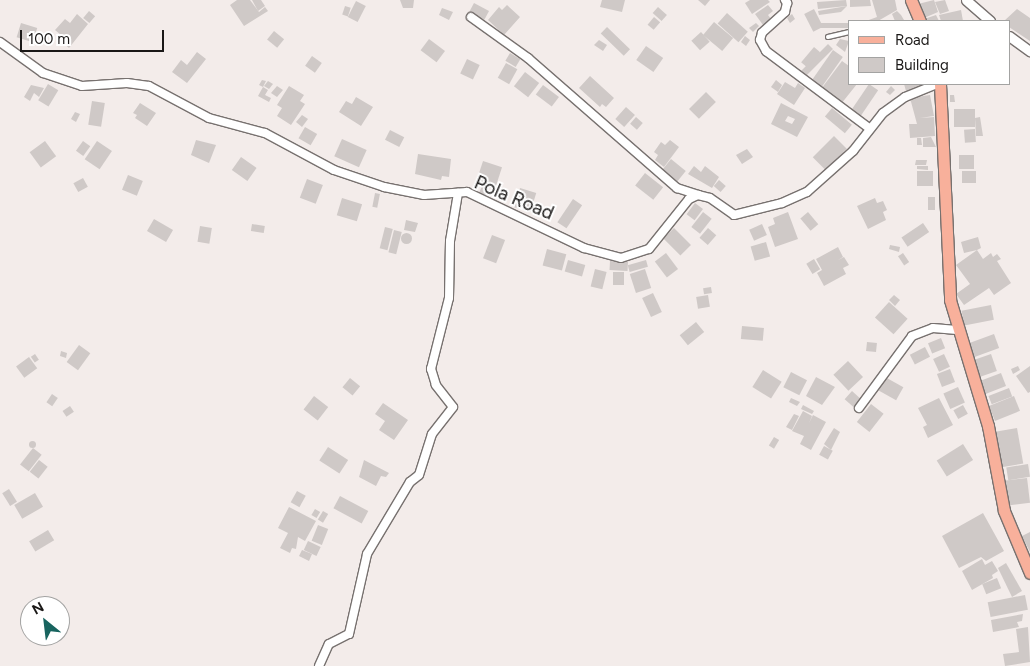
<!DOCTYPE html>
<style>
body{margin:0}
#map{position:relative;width:1030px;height:666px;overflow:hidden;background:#f3ecea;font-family:Figtree,sans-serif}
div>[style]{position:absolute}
.building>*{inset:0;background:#cfc9c7;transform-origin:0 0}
.round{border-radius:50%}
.roads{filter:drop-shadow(1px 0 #77716f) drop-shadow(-1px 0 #77716f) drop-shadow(0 1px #77716f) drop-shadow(0 -1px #77716f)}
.service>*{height:4px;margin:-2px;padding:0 2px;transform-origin:2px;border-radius:2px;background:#fff}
.minor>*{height:8px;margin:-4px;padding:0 4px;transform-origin:4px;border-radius:4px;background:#fff}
.tertiary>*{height:9px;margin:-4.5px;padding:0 4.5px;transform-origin:4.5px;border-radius:4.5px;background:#fff}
.primary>*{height:11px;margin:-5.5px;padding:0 5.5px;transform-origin:5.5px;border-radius:5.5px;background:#f8b09b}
span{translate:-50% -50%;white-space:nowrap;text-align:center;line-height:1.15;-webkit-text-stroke:4px #fff;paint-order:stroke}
.street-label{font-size:19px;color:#1a1817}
.legend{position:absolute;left:848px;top:20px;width:162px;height:65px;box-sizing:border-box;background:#fff;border:1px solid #a3a3a2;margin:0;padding:6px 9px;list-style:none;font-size:15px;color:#1a1817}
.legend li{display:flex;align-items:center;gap:10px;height:25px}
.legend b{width:25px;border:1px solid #a3a3a2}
.north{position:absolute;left:20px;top:596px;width:50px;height:50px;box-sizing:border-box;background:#fff;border:1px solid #a3a3a2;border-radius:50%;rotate:331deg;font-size:14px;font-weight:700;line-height:20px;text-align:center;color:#1a1817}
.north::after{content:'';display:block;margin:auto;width:18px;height:22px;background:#18645f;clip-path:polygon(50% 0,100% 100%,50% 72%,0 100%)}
.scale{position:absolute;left:20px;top:30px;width:144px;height:22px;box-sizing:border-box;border:2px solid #1a1817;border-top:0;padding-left:6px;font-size:15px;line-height:18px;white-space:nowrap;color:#1a1817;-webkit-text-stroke:4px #fff;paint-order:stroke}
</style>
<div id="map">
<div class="building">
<i style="clip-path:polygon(237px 0,250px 0,259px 12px,265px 7px,268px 11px,244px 26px,230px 5px)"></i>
<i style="clip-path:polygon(252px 0,261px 0,265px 6px,258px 11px)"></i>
<i style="clip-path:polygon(400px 0,414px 0,413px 8px,403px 8px)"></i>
<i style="clip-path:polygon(602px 0,625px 0,622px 12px,600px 7px)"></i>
<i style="clip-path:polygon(698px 0,710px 0,705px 6px)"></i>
<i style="clip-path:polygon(750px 0,768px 0,770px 2px,752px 14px,745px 3px)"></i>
<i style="clip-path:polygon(846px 0,847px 6px,818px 9px,817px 2px)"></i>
<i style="clip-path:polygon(850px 0,870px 0,871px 6px,850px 7px)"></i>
<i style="clip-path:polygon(872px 0,895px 0,897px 10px,878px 21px,866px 21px,877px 17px)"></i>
<i style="clip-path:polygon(934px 0,938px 12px,924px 18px,918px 4px)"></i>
<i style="clip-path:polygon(945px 0,949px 11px,940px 14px,935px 2px)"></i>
<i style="left:356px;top:1px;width:11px;height:18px;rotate:27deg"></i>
<i style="left:474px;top:3px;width:17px;height:10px;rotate:28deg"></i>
<i style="clip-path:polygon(507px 5px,520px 17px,504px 35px,488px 20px,499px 7px,502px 10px)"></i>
<i style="clip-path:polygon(768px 5px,773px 11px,768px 15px,771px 19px,763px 25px,755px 14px)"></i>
<i style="left:345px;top:6px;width:6px;height:9px;rotate:18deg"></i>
<i style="clip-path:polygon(847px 6px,841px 12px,819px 15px,818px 11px)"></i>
<i style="left:658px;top:7px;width:12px;height:8px;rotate:42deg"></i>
<i style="clip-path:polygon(442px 8px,453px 12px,449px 20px,439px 15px)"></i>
<i style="left:814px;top:9px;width:20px;height:11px;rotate:63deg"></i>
<i style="clip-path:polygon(1017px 9px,1030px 18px,1030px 41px,1009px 27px,1009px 21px,1004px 21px)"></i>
<i style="clip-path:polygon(961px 10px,963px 21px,941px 21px,939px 15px)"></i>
<i style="left:89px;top:11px;width:8px;height:9px;rotate:40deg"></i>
<i style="clip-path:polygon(897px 11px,901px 15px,904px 20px,895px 21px,892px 14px)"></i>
<i style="left:727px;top:13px;width:28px;height:14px;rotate:42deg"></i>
<i style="clip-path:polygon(77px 14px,88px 24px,69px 48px,58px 38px,61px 35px,55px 30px,65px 19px,70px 23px)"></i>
<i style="clip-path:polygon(792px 14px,795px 19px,790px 23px,787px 18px)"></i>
<i style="clip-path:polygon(936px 15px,939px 21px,925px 21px,924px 19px)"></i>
<i style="left:654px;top:17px;width:8px;height:10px;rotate:40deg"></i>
<i style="left:714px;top:22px;width:25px;height:17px;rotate:40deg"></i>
<i style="left:21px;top:23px;width:17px;height:15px;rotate:17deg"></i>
<i style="clip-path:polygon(756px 23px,759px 26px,753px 32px,749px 28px)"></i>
<i style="left:849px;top:23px;width:5px;height:29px;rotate:90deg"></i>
<i style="left:607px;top:27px;width:32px;height:9px;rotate:44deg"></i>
<i style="left:274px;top:31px;width:13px;height:11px;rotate:39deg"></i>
<i style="left:701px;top:32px;width:13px;height:13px;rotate:48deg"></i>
<i style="clip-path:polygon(745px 36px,750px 40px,746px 46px,741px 42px)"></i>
<i style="left:429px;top:39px;width:20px;height:14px;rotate:37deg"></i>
<i style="clip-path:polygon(840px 39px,849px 41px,845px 52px,836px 45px)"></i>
<i style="clip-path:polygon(599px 40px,607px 45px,603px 51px,594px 45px)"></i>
<i style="left:828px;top:44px;width:7px;height:41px;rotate:45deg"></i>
<i style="left:646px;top:46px;width:21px;height:17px;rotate:35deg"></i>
<i style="left:814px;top:47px;width:8px;height:20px;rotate:40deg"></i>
<i style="left:833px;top:50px;width:12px;height:39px;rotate:35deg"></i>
<i style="clip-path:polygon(197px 52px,206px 59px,187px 83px,172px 72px,181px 60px,187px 65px)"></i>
<i style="left:510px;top:53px;width:12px;height:9px;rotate:31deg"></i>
<i style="left:312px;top:56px;width:12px;height:12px;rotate:35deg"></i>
<i style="left:467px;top:59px;width:14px;height:16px;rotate:25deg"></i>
<i style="clip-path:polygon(842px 61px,849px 66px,849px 84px,857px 84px,841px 104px,821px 89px)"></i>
<i style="left:506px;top:63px;width:13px;height:17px;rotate:29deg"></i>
<i style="left:525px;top:72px;width:18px;height:18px;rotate:38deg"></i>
<i style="clip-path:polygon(590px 76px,614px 98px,606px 107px,602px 104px,600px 107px,579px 88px)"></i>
<i style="clip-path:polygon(262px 80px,266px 81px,263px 87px,259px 85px)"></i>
<i style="clip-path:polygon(776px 80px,782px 85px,778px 92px,771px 87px)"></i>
<i style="clip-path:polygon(268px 81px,273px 84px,269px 89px,264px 86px)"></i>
<i style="clip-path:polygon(785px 82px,795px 88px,798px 83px,805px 88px,794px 105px,777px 94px)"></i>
<i style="left:48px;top:84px;width:12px;height:19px;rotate:31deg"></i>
<i style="left:869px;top:84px;width:11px;height:33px;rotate:34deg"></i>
<i style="clip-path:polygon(904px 84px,926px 84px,906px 91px)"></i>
<i style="clip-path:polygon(31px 85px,44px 88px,39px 97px,34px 93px,30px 101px,24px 97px)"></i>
<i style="left:543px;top:85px;width:20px;height:12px;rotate:37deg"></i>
<i style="clip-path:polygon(277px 86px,283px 90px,277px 97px,271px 93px)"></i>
<i style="clip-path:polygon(289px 86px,304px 95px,300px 101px,305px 104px,291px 125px,277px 116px,282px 108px,277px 105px)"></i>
<i style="clip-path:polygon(891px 86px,895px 90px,890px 95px,886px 92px)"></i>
<i style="clip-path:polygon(263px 87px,268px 90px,265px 95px,271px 98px,269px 102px,258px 96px)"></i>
<i style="left:706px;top:92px;width:14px;height:24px;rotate:45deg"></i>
<i style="clip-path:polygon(930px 95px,934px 116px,920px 118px,934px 117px,935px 136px,910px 138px,909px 124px,917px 124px,910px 98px)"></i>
<i style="clip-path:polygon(950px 95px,954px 95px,955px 102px,950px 102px)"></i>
<i style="clip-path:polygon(356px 97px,373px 107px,361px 126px,339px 112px,346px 101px,352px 104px)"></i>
<i style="left:92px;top:101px;width:13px;height:24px;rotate:9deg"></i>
<i style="clip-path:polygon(140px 103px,156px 113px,147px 126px,135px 118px,137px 115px,133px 113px)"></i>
<i style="clip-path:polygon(evenodd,781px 103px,808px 117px,797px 137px,771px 124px,781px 103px,788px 116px,795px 119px,792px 124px,785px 121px,788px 116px)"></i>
<i style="left:626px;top:107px;width:12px;height:16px;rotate:42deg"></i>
<i style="left:832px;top:108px;width:26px;height:11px;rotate:40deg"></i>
<i style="left:954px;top:109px;width:21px;height:18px"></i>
<i style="clip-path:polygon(75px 112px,80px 114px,76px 122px,71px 119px)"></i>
<i style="clip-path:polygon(302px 115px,308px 119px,302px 127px,296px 122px)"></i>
<i style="left:636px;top:117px;width:9px;height:9px;rotate:41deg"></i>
<i style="clip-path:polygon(980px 117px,983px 136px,976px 136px,975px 118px)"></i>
<i style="left:305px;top:127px;width:14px;height:13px;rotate:30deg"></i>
<i style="left:975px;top:129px;width:13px;height:11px;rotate:86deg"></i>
<i style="left:390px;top:130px;width:16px;height:11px;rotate:27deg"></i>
<i style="left:834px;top:136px;width:18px;height:30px;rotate:45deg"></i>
<i style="clip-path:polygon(931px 137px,936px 147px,923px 147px,923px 138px)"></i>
<i style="clip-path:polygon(917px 138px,921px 138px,922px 145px,917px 145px)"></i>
<i style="left:342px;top:139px;width:27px;height:19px;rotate:24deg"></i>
<i style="clip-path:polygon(196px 140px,216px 145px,209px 163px,191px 155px)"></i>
<i style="clip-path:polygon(670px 140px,679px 147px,664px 167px,655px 160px,658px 155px,654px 152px,661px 142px,665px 145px)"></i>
<i style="left:45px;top:141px;width:19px;height:19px;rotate:54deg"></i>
<i style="left:83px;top:141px;width:9px;height:12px;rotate:36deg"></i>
<i style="left:97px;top:141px;width:18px;height:22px;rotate:34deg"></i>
<i style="clip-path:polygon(747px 149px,753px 157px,742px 164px,736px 155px)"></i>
<i style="clip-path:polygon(418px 154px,451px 159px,449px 177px,442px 176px,441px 180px,415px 174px)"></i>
<i style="left:959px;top:155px;width:15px;height:14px"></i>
<i style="left:241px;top:157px;width:19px;height:16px;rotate:35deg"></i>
<i style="left:671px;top:159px;width:19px;height:16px;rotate:39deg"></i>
<i style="clip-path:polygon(916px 160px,927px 160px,926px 165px,915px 165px)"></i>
<i style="left:483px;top:161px;width:20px;height:23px;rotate:18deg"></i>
<i style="clip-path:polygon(694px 166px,701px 172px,705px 166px,719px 177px,712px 188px,688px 174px)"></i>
<i style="clip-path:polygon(917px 166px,928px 166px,928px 170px,917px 169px)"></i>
<i style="left:917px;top:171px;width:16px;height:15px"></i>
<i style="left:962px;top:171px;width:14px;height:12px"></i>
<i style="left:645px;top:173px;width:23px;height:16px;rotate:38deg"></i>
<i style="left:128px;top:175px;width:16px;height:16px;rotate:22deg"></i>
<i style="left:83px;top:178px;width:10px;height:11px;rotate:61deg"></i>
<i style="left:307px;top:179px;width:17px;height:20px;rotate:21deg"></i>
<i style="left:719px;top:180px;width:9px;height:8px;rotate:41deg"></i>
<i style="clip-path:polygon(482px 186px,488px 188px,486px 196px,479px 193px)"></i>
<i style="left:520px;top:188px;width:17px;height:20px;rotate:17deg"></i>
<i style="left:375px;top:193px;width:5px;height:14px;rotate:11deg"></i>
<i style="left:928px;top:197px;width:7px;height:13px"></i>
<i style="left:342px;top:198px;width:21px;height:18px;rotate:17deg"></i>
<i style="clip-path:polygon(875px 198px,877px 203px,883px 201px,887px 210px,883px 212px,886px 220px,868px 229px,857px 206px)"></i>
<i style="left:573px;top:199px;width:11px;height:28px;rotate:34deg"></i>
<i style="left:695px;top:203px;width:10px;height:14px;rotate:37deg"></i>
<i style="left:703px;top:212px;width:11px;height:19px;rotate:38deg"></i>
<i style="clip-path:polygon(788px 212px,798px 239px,775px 247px,768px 227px,775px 224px,773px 218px)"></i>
<i style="left:808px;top:212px;width:16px;height:10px;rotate:50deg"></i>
<i style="left:154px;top:219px;width:22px;height:14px;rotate:30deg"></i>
<i style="clip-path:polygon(406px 220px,418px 223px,415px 232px,404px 230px)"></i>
<i style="left:923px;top:223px;width:11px;height:26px;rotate:56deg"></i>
<i style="left:252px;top:224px;width:13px;height:7px;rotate:9deg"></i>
<i style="left:762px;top:224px;width:12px;height:14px;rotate:66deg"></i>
<i style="left:200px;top:226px;width:12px;height:16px;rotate:9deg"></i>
<i style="left:385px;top:227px;width:8px;height:22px;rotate:14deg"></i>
<i style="left:674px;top:228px;width:24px;height:15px;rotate:45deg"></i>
<i style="left:708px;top:228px;width:11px;height:13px;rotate:41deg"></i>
<i style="left:394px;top:230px;width:8px;height:23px;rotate:14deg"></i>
<i class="round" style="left:400.5px;top:232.5px;width:11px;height:11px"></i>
<i style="left:492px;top:235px;width:14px;height:25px;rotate:21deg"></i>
<i style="clip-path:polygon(978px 237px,981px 248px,977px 250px,983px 259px,991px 253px,993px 257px,997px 254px,1001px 259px,997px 261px,1011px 283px,994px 295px,989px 288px,964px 305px,956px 294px,970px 284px,956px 265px,977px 250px,964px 253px,961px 242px)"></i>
<i style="left:766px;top:242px;width:15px;height:16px;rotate:74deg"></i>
<i style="clip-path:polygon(890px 245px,900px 247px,899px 252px,889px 249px)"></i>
<i style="clip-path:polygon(838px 247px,843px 257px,838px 260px,844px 257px,849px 265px,843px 268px,846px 274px,824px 286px,817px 273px,822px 270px,816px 259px)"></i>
<i style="left:547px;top:249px;width:20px;height:17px;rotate:15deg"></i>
<i style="left:666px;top:253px;width:20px;height:14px;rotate:53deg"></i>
<i style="left:903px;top:253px;width:11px;height:6px;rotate:56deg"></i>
<i style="left:814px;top:259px;width:12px;height:9px;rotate:59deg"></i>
<i style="left:568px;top:260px;width:18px;height:12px;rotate:16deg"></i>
<i style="left:646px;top:260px;width:7px;height:19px;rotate:74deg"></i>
<i style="left:610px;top:261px;width:18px;height:9px;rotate:3deg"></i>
<i style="left:595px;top:269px;width:12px;height:18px;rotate:14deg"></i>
<i style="left:645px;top:269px;width:20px;height:16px;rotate:72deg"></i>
<i style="left:613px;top:272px;width:11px;height:13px"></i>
<i style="left:711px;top:287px;width:6px;height:8px;rotate:81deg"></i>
<i style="left:653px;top:293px;width:21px;height:12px;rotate:65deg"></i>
<i style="left:708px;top:295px;width:12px;height:12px;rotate:81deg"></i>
<i style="clip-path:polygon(894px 295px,900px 300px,895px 306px,889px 300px)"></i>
<i style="left:889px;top:302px;width:25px;height:21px;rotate:42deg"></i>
<i style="left:991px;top:305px;width:15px;height:30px;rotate:79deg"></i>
<i style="left:696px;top:322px;width:13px;height:21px;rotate:51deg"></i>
<i style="left:742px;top:326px;width:22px;height:13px;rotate:5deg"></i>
<i style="left:994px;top:334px;width:15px;height:29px;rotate:70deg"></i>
<i style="left:941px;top:338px;width:11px;height:14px;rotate:68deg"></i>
<i style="left:867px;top:342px;width:10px;height:9px;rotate:6deg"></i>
<i style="left:79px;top:345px;width:14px;height:21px;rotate:36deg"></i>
<i style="left:925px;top:347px;width:11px;height:17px;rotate:63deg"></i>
<i style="clip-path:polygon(61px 351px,67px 353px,66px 358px,60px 356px)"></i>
<i style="left:35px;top:354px;width:7px;height:5px;rotate:56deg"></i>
<i style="left:944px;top:354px;width:14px;height:12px;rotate:65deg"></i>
<i style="left:991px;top:354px;width:18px;height:19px;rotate:71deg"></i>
<i style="left:29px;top:357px;width:14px;height:16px;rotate:54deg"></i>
<i style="left:848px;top:361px;width:22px;height:20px;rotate:47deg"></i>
<i style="clip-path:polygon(1018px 366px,1020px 370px,1013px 374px,1011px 369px)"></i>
<i style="clip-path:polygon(1030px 366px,1030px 392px,1028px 393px,1016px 376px)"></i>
<i style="left:950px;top:369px;width:14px;height:14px;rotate:69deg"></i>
<i style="left:763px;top:370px;width:22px;height:20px;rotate:32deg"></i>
<i style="left:791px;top:372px;width:18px;height:17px;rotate:27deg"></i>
<i style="left:1001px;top:373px;width:14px;height:24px;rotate:69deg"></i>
<i style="clip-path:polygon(816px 377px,835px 387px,822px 405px,806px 396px)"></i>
<i style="left:885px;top:377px;width:21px;height:15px;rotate:29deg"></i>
<i style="left:350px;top:378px;width:13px;height:12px;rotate:39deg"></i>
<i style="left:958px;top:387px;width:17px;height:16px;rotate:66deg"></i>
<i style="left:1009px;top:388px;width:9px;height:22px;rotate:69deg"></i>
<i style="left:852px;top:391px;width:13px;height:11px;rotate:42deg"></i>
<i style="left:52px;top:394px;width:7px;height:10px;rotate:34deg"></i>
<i style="left:314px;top:396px;width:18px;height:17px;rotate:38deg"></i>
<i style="left:1014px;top:396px;width:16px;height:27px;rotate:68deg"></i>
<i style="clip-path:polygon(791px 398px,800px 402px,797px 406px,789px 402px)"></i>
<i style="clip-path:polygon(939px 398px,953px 425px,928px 438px,923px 427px,927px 425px,918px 408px)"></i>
<i style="clip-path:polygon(383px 403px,408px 420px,394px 440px,379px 430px,385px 421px,375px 414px)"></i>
<i style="left:871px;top:404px;width:16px;height:23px;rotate:38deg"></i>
<i style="clip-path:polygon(803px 405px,814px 411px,812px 414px,801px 409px)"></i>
<i style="left:963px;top:405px;width:10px;height:11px;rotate:61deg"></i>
<i style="left:70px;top:406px;width:7px;height:9px;rotate:56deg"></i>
<i style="clip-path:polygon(803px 411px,812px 416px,809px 423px,813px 415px,826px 422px,811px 450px,800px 444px,804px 436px,792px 431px)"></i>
<i style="clip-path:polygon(794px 414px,799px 416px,792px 430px,786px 427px)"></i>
<i style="clip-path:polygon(834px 428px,840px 432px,831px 450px,824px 444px)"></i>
<i style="left:1017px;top:428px;width:36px;height:22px;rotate:80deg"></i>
<i style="left:774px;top:437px;width:6px;height:10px;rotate:31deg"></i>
<i class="round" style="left:28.5px;top:440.5px;width:7px;height:7px"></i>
<i style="left:963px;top:444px;width:19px;height:31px;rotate:58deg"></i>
<i style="left:824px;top:446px;width:10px;height:10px;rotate:29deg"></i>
<i style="left:328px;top:447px;width:24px;height:16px;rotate:33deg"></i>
<i style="left:33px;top:448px;width:11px;height:21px;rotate:38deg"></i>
<i style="left:39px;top:460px;width:11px;height:15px;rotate:38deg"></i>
<i style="clip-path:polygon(364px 460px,389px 473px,386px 477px,381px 476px,376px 486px,359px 477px)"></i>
<i style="left:1028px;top:464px;width:13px;height:22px;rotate:81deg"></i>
<i style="left:1027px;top:478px;width:25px;height:25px;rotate:83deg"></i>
<i style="left:9px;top:489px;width:15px;height:8px;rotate:58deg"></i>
<i style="left:297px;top:491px;width:10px;height:13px;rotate:29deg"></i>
<i style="left:35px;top:493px;width:16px;height:24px;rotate:60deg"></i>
<i style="left:340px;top:496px;width:32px;height:14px;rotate:28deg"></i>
<i style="clip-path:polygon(289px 507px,316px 521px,305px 541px,298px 537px,296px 549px,292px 548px,290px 553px,280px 548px,288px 533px,278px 528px)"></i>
<i style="left:315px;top:509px;width:6px;height:7px;rotate:31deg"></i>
<i style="left:323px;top:511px;width:6px;height:10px;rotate:31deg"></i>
<i style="clip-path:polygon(983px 513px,1004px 551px,986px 561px,981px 557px,959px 568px,942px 536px)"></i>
<i style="left:318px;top:525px;width:11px;height:17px;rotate:22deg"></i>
<i style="left:48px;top:530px;width:12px;height:22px;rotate:59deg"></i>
<i style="clip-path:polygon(1030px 532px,1030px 552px,1022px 536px)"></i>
<i style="left:308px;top:541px;width:14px;height:10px;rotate:25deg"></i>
<i style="clip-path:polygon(302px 550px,312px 554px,309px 561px,299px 556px)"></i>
<i style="clip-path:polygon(982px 559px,985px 565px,992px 561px,998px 571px,992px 575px,993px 578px,972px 590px,962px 571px)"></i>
<i style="clip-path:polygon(1006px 563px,1022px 591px,1012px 597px,998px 568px)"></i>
<i style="left:997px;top:578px;width:11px;height:16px;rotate:68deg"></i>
<i style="left:1025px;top:595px;width:15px;height:38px;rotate:79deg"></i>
<i style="clip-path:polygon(1023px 614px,1022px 621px,1017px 622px,1019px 627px,993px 632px,991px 620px)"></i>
<i style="clip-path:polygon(1028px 627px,1030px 662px,1005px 666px,1003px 654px,1019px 652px,1016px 629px)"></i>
</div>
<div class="roads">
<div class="service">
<i style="left:828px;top:37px;width:22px;rotate:-13deg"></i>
</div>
<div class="minor">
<i style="left:785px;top:0;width:4px;rotate:56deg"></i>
<i style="left:787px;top:3px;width:9px;rotate:103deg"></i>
<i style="left:785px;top:12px;width:31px;rotate:138deg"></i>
<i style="left:762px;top:33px;width:7px;rotate:106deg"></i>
<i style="left:760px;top:40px;width:13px;rotate:61deg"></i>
<i style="left:766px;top:51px;width:129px;rotate:36.8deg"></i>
<i style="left:471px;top:17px;width:70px;rotate:35.7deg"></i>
<i style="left:528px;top:58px;width:198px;rotate:41.1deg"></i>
<i style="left:677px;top:188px;width:22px;rotate:18deg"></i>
<i style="left:0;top:42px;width:53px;rotate:35.8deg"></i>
<i style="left:43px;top:73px;width:41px;rotate:18.4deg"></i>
<i style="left:82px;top:86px;width:45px;rotate:-3.8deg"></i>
<i style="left:127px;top:83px;width:22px;rotate:8deg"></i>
<i style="left:149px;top:86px;width:68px;rotate:28.1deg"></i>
<i style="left:209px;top:118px;width:58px;rotate:15deg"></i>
<i style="left:265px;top:133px;width:78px;rotate:28.2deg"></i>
<i style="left:334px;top:170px;width:53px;rotate:18.8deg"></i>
<i style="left:384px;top:187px;width:41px;rotate:11.3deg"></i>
<i style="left:424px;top:195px;width:43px;rotate:-4deg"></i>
<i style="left:467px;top:192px;width:130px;rotate:25.6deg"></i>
<i style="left:584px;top:248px;width:38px;rotate:15deg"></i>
<i style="left:621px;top:258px;width:29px;rotate:-18deg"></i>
<i style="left:649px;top:249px;width:64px;rotate:-51.3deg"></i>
<i style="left:689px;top:199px;width:10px;rotate:-24deg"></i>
<i style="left:698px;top:195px;width:12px;rotate:14deg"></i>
<i style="left:710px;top:198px;width:29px;rotate:35deg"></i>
<i style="left:734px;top:215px;width:49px;rotate:-14deg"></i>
<i style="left:782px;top:203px;width:27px;rotate:-24deg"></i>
<i style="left:807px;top:192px;width:62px;rotate:-41.7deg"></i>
<i style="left:853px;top:151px;width:48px;rotate:-51.7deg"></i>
<i style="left:883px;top:113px;width:27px;rotate:-36deg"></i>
<i style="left:905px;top:97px;width:35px;rotate:-22deg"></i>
<i style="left:859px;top:408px;width:89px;rotate:-53.6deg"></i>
<i style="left:912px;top:336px;width:22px;rotate:-21deg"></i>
<i style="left:933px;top:328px;width:24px;rotate:5deg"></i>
<i style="left:319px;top:666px;width:24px;rotate:-66deg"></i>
<i style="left:329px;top:644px;width:22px;rotate:-27deg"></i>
<i style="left:349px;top:634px;width:82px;rotate:-77.3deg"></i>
<i style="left:367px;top:554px;width:84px;rotate:-59.2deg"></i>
<i style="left:410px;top:482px;width:11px;rotate:-38deg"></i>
<i style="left:419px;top:475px;width:43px;rotate:-72.4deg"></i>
<i style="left:432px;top:434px;width:34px;rotate:-52deg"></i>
<i style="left:453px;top:407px;width:28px;rotate:-128deg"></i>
<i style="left:436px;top:385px;width:17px;rotate:-107deg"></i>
<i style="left:431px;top:369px;width:73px;rotate:-75.8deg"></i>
<i style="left:449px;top:298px;width:57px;rotate:-89deg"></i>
<i style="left:450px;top:241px;width:49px;rotate:-80.5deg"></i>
</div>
<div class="tertiary">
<i style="left:966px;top:0;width:32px;rotate:41deg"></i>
<i style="left:1009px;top:36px;width:26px;rotate:36deg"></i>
</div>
<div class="primary">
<i style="left:911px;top:0;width:23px;rotate:67deg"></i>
<i style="left:940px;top:84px;width:216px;rotate:87.3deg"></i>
<i style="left:950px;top:300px;width:132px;rotate:73.2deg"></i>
<i style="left:988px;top:426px;width:86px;rotate:79.3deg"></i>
<i style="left:1004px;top:511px;width:67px;rotate:67.2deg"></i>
</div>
</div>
<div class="street-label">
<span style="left:514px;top:198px;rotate:23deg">Pola Road</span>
</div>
<ul class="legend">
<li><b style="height:6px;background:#f8b09b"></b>Road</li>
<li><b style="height:14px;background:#cfc9c7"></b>Building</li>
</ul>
<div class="north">N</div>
<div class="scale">100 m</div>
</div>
